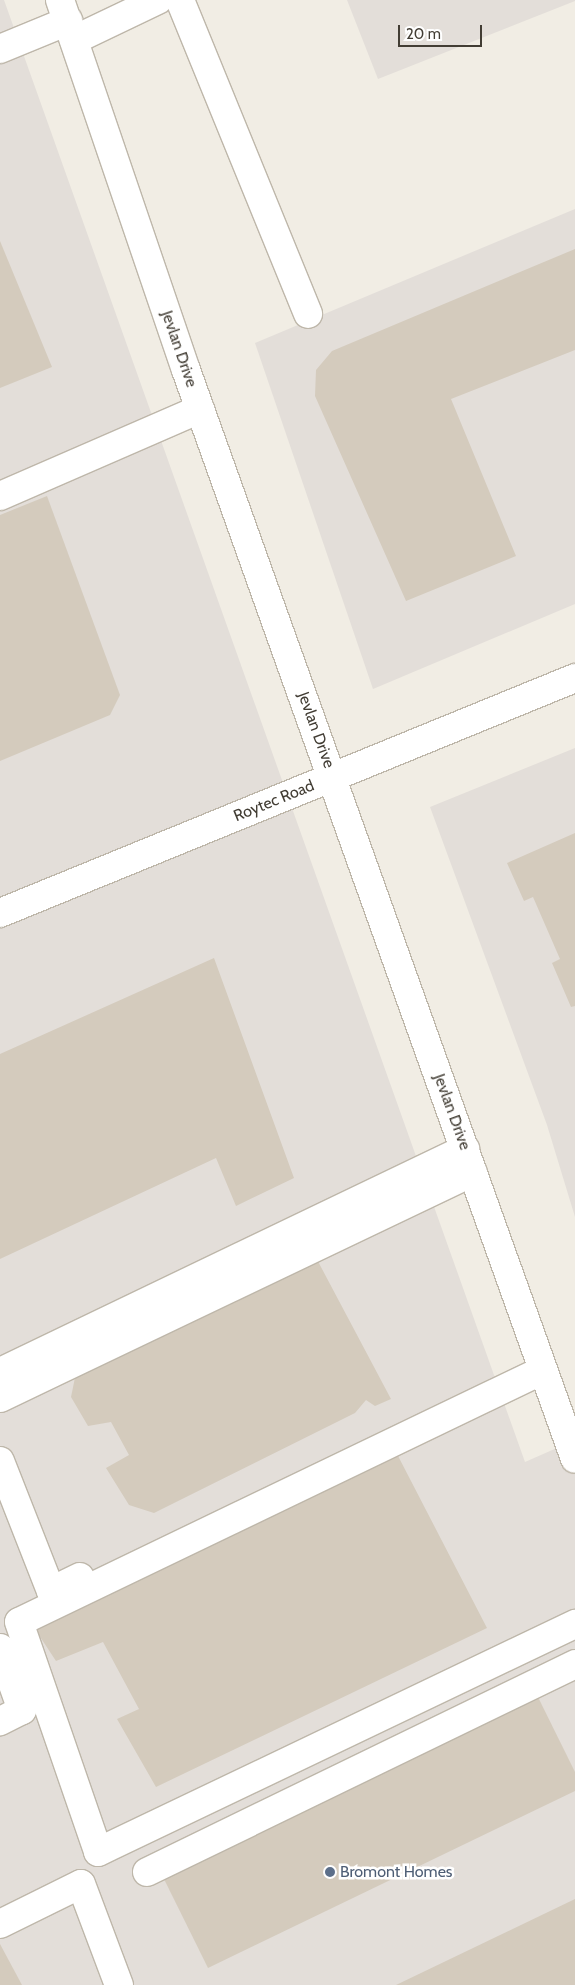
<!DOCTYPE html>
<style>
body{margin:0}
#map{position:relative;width:575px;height:1985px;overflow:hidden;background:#f1ede4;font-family:Cabin,sans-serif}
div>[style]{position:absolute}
.industrial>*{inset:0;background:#e3ded9}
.building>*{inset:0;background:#d4cbbd}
.roads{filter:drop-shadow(1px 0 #beb7aa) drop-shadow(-1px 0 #beb7aa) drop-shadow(0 1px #beb7aa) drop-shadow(0 -1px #beb7aa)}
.minor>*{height:28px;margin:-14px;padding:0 14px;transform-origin:14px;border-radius:14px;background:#fff}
.dots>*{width:14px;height:14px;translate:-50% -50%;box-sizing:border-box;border:2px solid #fff;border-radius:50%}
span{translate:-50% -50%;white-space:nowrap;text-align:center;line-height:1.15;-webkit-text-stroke:5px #fff;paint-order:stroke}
.street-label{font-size:16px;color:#423d34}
.service-label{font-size:16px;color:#4e5e75}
.left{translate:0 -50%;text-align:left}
.scale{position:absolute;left:398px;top:25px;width:84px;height:22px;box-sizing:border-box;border:2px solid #423d34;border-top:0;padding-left:6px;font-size:15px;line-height:18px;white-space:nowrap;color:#423d34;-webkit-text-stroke:4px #fff;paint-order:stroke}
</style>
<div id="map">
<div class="industrial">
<i style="clip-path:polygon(0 0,4px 0,525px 1462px,575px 1440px,575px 1985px,0 1985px)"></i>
<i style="clip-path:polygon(347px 0,575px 0,575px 1px,378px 79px)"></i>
<i style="clip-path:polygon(575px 209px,575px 604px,373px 689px,255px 343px)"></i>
<i style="clip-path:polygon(575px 748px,575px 1217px,547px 1125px,430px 807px)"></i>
</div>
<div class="building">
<i style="clip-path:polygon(0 241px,52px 367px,0 388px)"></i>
<i style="clip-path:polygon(575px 249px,575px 350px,451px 399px,516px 556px,406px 601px,315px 396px,316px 370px,332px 351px)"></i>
<i style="clip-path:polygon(47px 496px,120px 695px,110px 715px,0 761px,0 515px)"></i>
<i style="clip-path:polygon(575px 833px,575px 1006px,571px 1007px,552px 963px,560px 959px,533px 897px,524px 901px,507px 863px)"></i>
<i style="clip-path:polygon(214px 958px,294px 1178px,236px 1206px,216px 1158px,0 1259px,0 1054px)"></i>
<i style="clip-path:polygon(313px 1252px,391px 1399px,375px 1406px,366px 1400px,355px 1413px,154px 1513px,129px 1505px,106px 1468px,129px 1455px,111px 1422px,88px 1426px,71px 1397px,77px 1368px)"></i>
<i style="clip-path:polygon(396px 1452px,487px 1628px,156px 1787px,117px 1719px,139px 1709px,103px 1642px,56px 1661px,31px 1623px)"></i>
<i style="clip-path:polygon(534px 1689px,575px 1772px,575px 1791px,208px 1968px,160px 1871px)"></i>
<i style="clip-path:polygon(575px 1899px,575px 1985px,396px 1985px)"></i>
<i style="clip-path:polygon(0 1944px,22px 1985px,0 1985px)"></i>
</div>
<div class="roads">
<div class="minor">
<i style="left:60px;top:0;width:391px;rotate:71.2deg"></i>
<i style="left:186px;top:370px;width:1156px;rotate:70.34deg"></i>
<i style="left:180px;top:0;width:339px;rotate:67.8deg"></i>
<i style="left:74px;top:40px;width:93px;rotate:-25.5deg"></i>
<i style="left:0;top:49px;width:74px;rotate:-22.4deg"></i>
<i style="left:0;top:496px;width:218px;rotate:-23.5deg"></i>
<i style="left:0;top:913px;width:621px;rotate:-22.23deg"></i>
<i style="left:543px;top:1370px;width:581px;rotate:154.32deg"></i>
<i style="left:19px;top:1622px;width:243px;rotate:71deg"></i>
<i style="left:98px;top:1852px;width:529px;rotate:-25.55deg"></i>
<i style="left:0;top:1372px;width:516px;rotate:-25.62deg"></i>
<i style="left:0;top:1398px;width:524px;rotate:-25.54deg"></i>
<i style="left:0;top:1461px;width:140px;rotate:68.6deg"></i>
<i style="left:51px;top:1591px;width:32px;rotate:-26deg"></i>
<i style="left:0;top:1648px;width:66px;rotate:70.5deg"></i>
<i style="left:22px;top:1710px;width:25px;rotate:153deg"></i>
<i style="left:147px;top:1872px;width:476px;rotate:-25.9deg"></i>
<i style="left:0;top:1924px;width:90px;rotate:-26.3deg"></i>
<i style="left:81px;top:1884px;width:108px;rotate:69.4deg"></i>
</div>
</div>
<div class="dots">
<i style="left:330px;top:1872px;background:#5c6f8a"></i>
</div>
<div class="street-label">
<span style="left:179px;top:349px;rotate:71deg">Jevlan Drive</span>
<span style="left:316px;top:730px;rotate:70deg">Jevlan Drive</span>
<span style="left:274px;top:801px;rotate:-22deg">Roytec Road</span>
<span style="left:452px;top:1112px;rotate:70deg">Jevlan Drive</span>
</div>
<div class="service-label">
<span class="left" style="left:340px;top:1872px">Bromont Homes</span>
</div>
<div class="scale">20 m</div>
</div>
